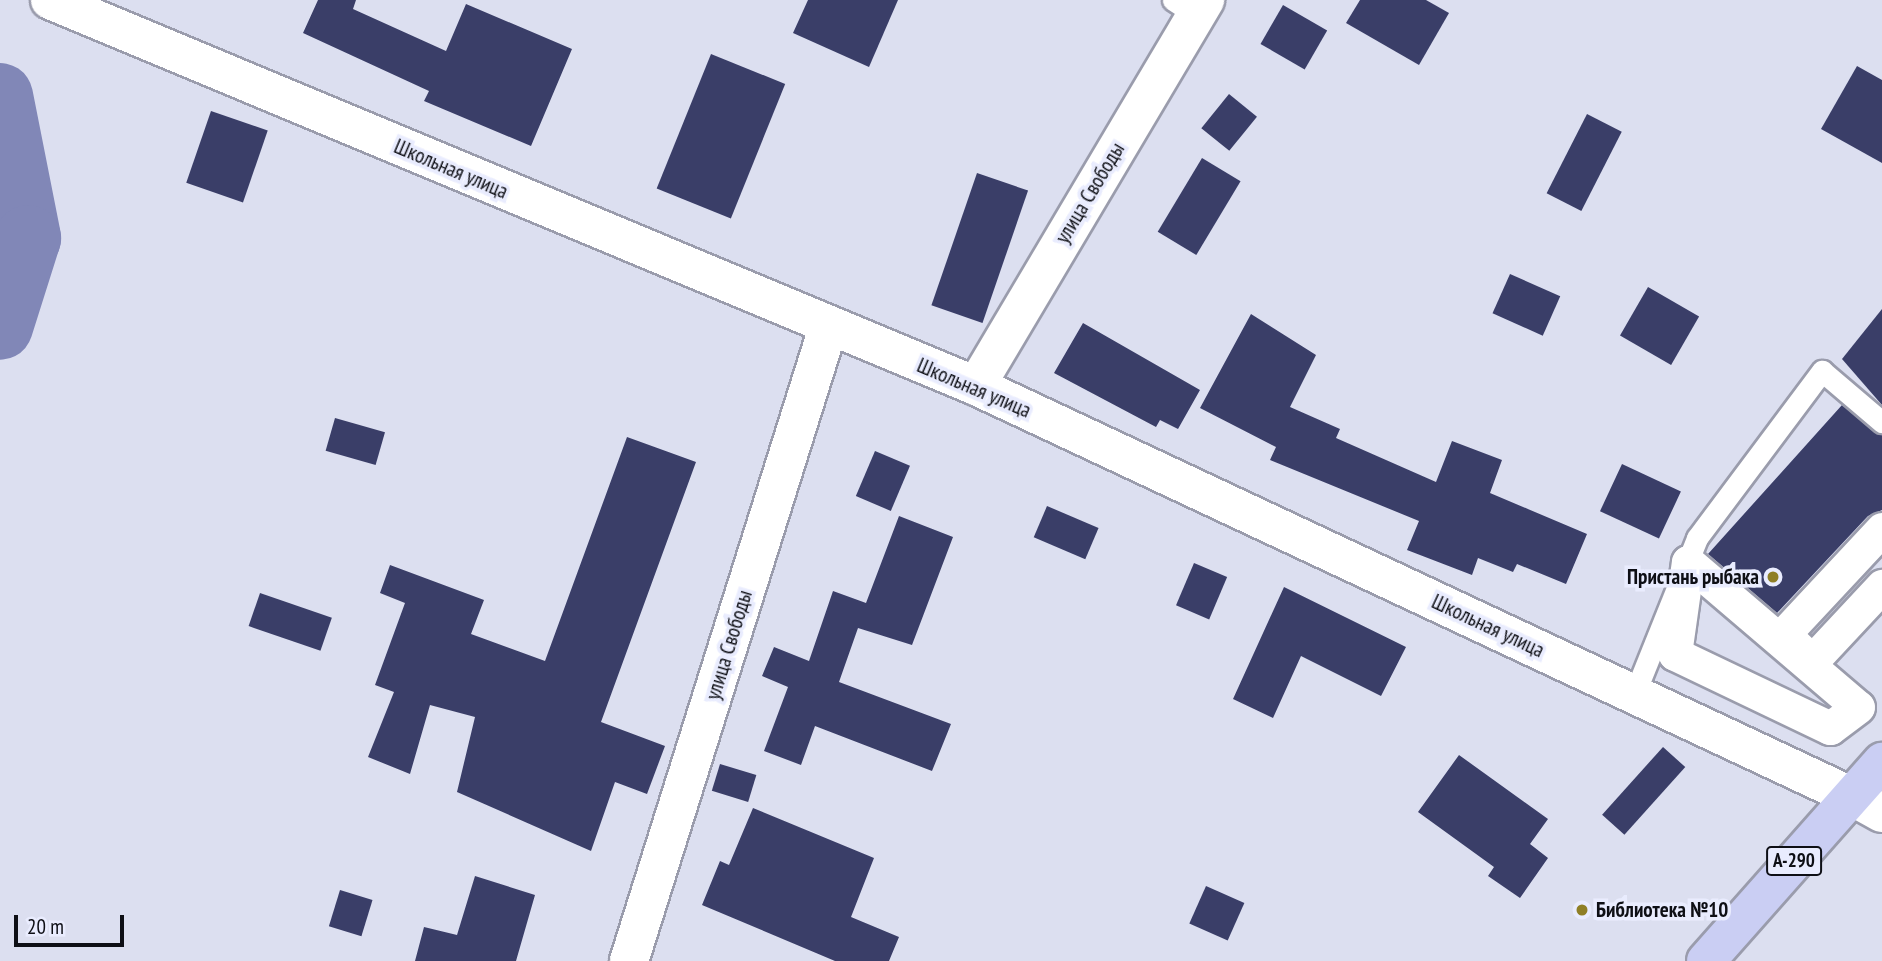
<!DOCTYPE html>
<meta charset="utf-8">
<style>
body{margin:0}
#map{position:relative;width:1882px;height:961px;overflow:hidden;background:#dcdff0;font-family:"PT Sans Narrow",sans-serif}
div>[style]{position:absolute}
.river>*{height:66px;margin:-33px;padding:0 33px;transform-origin:33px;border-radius:33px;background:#8187b7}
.building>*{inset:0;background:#3a3e68;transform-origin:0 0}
.roads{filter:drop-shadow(2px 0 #9a9cac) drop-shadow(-2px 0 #9a9cac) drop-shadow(0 2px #9a9cac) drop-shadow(0 -2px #9a9cac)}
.service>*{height:21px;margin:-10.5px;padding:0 10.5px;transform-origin:10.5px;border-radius:10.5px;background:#fff}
.pedestrian>*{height:33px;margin:-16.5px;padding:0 16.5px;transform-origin:16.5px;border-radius:16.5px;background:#fff}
.minor>*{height:38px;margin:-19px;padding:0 19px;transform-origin:19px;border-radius:19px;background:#fff}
.tertiary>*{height:38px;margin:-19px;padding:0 19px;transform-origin:19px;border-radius:19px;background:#fff}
.trunk>*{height:38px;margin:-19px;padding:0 19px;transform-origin:19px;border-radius:19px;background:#cacef3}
.dots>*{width:19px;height:19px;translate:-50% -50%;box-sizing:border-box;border:4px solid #e9ecfe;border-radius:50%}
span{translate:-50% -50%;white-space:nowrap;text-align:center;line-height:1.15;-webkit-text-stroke:7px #e9ecfe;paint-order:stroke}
.shield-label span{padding:2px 5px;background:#e9ecfe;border:2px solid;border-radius:5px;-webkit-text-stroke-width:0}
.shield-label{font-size:19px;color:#0e0f15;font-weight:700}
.street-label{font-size:21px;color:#0e0f15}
.poi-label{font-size:21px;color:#0e0f15;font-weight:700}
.right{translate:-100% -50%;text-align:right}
.left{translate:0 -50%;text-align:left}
.scale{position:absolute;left:14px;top:915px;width:110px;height:32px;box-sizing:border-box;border:4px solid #0e0f15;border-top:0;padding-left:9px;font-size:21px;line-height:24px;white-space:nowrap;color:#0e0f15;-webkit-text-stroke:5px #e9ecfe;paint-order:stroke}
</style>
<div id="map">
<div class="river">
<i style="left:0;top:96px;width:145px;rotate:78.8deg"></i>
<i style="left:28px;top:238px;width:93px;rotate:107.5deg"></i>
</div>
<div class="building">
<i style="clip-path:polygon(318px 0,356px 0,353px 9px,446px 51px,466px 4px,572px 49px,531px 146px,424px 101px,429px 91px,303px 33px)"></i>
<i style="clip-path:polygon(808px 0,898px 0,869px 67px,793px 33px)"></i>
<i style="clip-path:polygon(1360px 0,1426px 0,1449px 13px,1419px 65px,1346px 23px)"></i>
<i style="left:1283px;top:5px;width:51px;height:45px;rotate:30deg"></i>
<i style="left:711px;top:54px;width:80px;height:145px;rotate:22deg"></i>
<i style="clip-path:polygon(1857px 66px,1882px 80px,1882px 163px,1821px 129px)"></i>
<i style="left:1229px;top:94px;width:36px;height:44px;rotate:39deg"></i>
<i style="left:211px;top:111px;width:60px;height:76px;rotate:19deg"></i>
<i style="left:1587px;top:114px;width:39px;height:89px;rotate:27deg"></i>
<i style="left:1202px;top:158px;width:45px;height:86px;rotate:31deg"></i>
<i style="left:977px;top:173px;width:54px;height:140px;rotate:19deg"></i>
<i style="left:1510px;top:274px;width:55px;height:43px;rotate:24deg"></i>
<i style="left:1648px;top:287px;width:59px;height:56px;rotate:30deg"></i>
<i style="clip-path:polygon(1882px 309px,1882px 405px,1842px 359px)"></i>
<i style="clip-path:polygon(1251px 314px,1316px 355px,1290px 407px,1340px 429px,1336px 438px,1436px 482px,1452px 441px,1502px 460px,1490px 493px,1587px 534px,1566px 584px,1517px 564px,1513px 572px,1478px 558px,1472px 575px,1407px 550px,1419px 521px,1270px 460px,1276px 447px,1200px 408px)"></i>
<i style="clip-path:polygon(1083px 323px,1200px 390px,1178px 429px,1160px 420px,1156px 427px,1054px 373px)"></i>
<i style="clip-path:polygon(1842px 405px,1882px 435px,1882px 510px,1868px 516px,1777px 613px,1708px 554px)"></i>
<i style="left:335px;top:418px;width:52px;height:34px;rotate:16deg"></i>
<i style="clip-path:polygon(627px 437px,696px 462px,601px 722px,665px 746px,647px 794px,615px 782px,591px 851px,457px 792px,475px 717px,430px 705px,410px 774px,368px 757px,394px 692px,375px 685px,405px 603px,380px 593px,390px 565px,484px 600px,471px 634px,545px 661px)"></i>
<i style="left:875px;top:451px;width:38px;height:49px;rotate:23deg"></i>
<i style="left:1622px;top:464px;width:65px;height:52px;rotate:25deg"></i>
<i style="left:1047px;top:506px;width:56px;height:34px;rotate:23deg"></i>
<i style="clip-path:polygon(899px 516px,953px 537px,912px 645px,858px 628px,839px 682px,951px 724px,932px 771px,815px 726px,801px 765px,764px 751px,788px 687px,762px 676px,774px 647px,809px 661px,833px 591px,866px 603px)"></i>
<i style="left:1194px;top:563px;width:36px;height:46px;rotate:23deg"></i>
<i style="clip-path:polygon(1284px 587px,1406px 647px,1381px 696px,1301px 656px,1273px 718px,1233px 699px)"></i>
<i style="left:260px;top:593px;width:76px;height:35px;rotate:19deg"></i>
<i style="left:1663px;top:747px;width:30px;height:91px;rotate:42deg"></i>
<i style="clip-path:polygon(1459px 755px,1548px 819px,1530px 844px,1548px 858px,1520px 898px,1488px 876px,1494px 867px,1418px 812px)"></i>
<i style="left:720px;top:764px;width:38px;height:28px;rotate:17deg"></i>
<i style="clip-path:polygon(753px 808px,874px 858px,851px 917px,899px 937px,889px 961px,835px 961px,702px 905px,720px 861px,729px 865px)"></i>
<i style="clip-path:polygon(475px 876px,535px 895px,516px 961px,415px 961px,424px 927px,457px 935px)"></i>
<i style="left:1206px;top:886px;width:42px;height:41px;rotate:24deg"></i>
<i style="left:340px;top:890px;width:34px;height:38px;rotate:17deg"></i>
</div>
<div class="roads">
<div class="service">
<i style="left:1173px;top:0;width:27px;rotate:33deg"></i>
<i style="left:1634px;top:695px;width:169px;rotate:-68.1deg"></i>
<i style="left:1697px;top:538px;width:209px;rotate:-53.2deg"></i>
<i style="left:1822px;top:371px;width:79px;rotate:40.4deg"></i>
</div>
<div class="pedestrian">
<i style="left:1882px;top:529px;width:144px;rotate:133deg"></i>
<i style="left:1784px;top:634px;width:39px;rotate:44deg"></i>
<i style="left:1812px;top:661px;width:103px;rotate:-47deg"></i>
<i style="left:1688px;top:562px;width:223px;rotate:40.5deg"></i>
<i style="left:1858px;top:707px;width:35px;rotate:143deg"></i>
<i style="left:1830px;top:728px;width:172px;rotate:-154.5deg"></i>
<i style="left:1675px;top:654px;width:93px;rotate:-82deg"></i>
</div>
<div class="minor">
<i style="left:50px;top:0;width:1003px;rotate:22.63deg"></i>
<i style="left:976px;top:386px;width:966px;rotate:25.11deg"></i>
<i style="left:976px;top:386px;width:449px;rotate:-59.3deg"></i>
<i style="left:629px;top:961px;width:664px;rotate:-72.55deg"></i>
</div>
<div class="tertiary">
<i style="left:1851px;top:796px;width:35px;rotate:29deg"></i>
</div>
<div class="trunk">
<i style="left:1706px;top:961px;width:266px;rotate:-48.5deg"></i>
</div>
</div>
<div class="dots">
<i style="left:1773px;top:577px;background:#8f7f26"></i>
<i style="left:1582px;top:910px;background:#8f7f26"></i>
</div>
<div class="shield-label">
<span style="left:1794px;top:861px">А-290</span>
</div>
<div class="street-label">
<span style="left:451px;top:169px;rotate:23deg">Школьная улица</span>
<span style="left:1090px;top:193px;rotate:-59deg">улица Свободы</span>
<span style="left:974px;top:388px;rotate:23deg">Школьная улица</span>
<span style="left:1488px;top:626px;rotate:25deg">Школьная улица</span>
<span style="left:729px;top:645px;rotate:-73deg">улица Свободы</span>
</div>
<div class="poi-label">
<span class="right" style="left:1759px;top:577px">Пристань рыбака</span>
<span class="left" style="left:1596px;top:910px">Библиотека №10</span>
</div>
<div class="scale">20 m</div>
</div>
